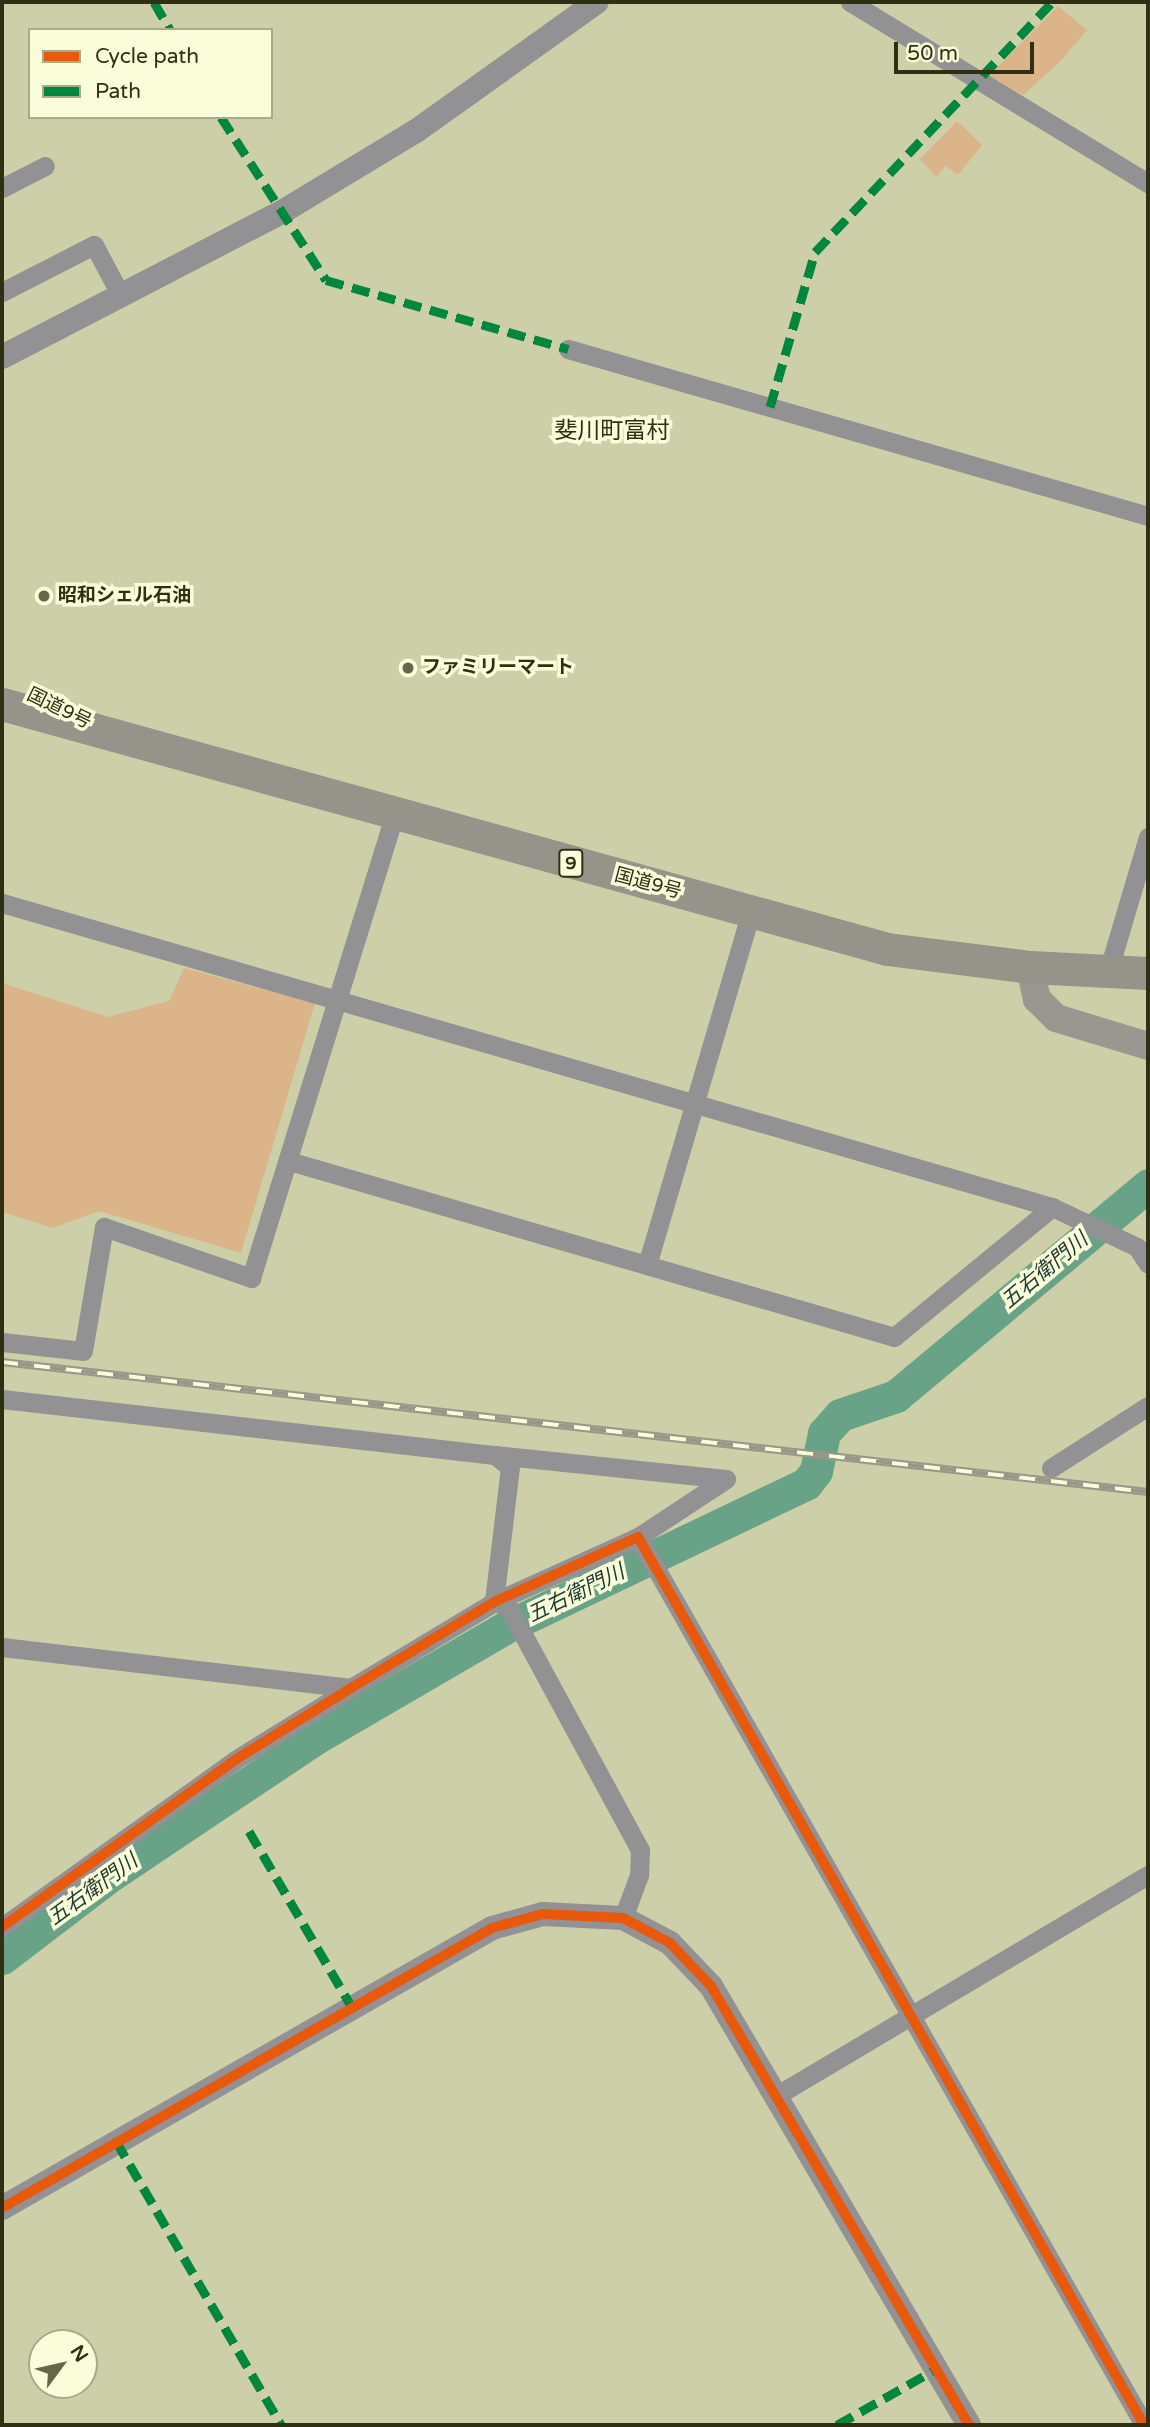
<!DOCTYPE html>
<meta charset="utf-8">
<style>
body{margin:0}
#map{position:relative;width:1150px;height:2427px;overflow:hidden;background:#cdcfa9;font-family:"Varela Round","Noto Sans JP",sans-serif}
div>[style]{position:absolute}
.green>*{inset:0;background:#dcb48a}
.river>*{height:33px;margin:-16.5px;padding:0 16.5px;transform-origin:16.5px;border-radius:16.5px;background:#69a387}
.minor>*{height:19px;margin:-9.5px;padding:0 9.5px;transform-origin:9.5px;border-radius:9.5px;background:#929193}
.tertiary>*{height:24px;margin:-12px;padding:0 12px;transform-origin:12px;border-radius:12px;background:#929193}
.secondary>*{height:28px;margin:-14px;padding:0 14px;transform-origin:14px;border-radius:14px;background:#999890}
.trunk>*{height:33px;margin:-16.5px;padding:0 16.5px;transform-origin:16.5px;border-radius:16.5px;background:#94948a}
.rail>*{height:8px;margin-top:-4px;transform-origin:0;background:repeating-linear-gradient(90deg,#fafdda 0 16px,#97988a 0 32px);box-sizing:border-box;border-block:2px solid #97988a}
.quiet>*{height:9px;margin-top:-4.5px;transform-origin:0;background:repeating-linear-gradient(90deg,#00873e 0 18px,transparent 0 27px)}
.cycleway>*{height:10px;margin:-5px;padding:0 5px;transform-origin:5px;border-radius:5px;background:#e8590c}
.dots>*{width:19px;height:19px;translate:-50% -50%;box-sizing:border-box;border:4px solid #fafdda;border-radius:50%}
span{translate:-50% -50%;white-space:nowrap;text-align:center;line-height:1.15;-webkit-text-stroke:7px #fafdda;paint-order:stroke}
.shield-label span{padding:2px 5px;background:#fafdda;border:2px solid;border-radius:5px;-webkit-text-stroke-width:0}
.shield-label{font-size:18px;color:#2e2f13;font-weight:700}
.poi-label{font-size:19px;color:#2e2f13;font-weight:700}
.left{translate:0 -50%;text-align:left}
.street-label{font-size:19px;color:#2e2f13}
.water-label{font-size:21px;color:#1f3830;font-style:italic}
.quarter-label{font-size:23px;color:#2e2f13}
.frame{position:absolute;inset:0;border:4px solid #2e2f13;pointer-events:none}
.legend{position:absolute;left:28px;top:28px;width:245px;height:91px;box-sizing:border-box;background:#fafdda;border:2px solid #a8ab8a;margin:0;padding:9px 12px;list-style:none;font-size:21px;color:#2e2f13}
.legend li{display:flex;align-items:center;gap:14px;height:35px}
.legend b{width:35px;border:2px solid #a8ab8a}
.north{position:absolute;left:28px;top:2329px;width:70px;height:70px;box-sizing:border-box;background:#fafdda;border:2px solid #a8ab8a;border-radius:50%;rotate:57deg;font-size:19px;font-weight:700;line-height:28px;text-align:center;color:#2e2f13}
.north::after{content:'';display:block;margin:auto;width:24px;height:32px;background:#666748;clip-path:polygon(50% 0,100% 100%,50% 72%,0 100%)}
.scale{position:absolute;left:894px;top:42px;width:140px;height:32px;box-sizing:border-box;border:4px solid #2e2f13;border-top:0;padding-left:9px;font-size:21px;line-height:24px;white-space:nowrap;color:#2e2f13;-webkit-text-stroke:5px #fafdda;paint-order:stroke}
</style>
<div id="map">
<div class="green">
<i style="clip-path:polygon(1058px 6px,1087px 30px,1061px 61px,1023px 95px,988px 77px)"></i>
<i style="clip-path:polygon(957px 121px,982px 145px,958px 175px,946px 166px,936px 177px,920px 159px)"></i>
<i style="clip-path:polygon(184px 968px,315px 1003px,241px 1253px,99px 1211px,53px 1228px,2px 1212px,2px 983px,108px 1017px,169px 1001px)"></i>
</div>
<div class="river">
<i style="left:2px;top:1958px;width:137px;rotate:-37.3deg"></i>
<i style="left:111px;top:1875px;width:244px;rotate:-33.8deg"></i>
<i style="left:314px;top:1739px;width:225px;rotate:-30.2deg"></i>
<i style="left:508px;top:1626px;width:330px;rotate:-25.5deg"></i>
<i style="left:806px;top:1484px;width:16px;rotate:-52deg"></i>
<i style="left:816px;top:1471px;width:39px;rotate:-78deg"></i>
<i style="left:824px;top:1433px;width:24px;rotate:-48deg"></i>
<i style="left:840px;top:1415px;width:59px;rotate:-18.7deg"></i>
<i style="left:896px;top:1396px;width:329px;rotate:-39.9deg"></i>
</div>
<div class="minor">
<i style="left:850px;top:2px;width:349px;rotate:31.3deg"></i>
<i style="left:2px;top:188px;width:48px;rotate:-27.1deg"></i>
<i style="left:2px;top:292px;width:103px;rotate:-27.1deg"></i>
<i style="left:94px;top:245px;width:58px;rotate:62.1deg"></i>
<i style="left:568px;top:349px;width:604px;rotate:16.06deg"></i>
<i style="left:2px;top:903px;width:1093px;rotate:16.15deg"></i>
<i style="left:1108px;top:972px;width:141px;rotate:-73.5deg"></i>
<i style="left:289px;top:1161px;width:630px;rotate:16.22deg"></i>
<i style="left:894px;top:1337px;width:205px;rotate:-39.4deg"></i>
<i style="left:1052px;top:1207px;width:94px;rotate:25.2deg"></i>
<i style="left:1137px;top:1247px;width:20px;rotate:57deg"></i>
<i style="left:647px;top:1265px;width:368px;rotate:-73.6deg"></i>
<i style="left:2px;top:1342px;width:81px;rotate:6.3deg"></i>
<i style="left:83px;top:1351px;width:126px;rotate:-80.4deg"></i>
<i style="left:104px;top:1227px;width:156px;rotate:19.1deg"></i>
<i style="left:251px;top:1278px;width:485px;rotate:-72.8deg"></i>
<i style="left:2px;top:1399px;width:496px;rotate:6.5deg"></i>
<i style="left:495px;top:1455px;width:19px;rotate:39deg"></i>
<i style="left:510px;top:1467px;width:136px;rotate:96.8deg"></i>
<i style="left:494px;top:1602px;width:13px;rotate:13deg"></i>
<i style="left:507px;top:1605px;width:279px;rotate:61.5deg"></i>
<i style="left:640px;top:1850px;width:25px;rotate:92deg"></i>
<i style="left:639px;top:1875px;width:46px;rotate:110.4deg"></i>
<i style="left:495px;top:1455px;width:232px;rotate:5.9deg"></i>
<i style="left:726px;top:1479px;width:105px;rotate:146.6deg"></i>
<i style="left:1051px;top:1468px;width:115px;rotate:-32.6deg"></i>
<i style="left:2px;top:1647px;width:351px;rotate:6.7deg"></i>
<i style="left:2px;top:1927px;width:287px;rotate:-35.6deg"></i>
<i style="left:235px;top:1760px;width:137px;rotate:-31.8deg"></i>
<i style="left:351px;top:1688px;width:167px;rotate:-31deg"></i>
<i style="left:494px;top:1602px;width:158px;rotate:-24.3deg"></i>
<i style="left:638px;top:1537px;width:1022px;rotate:60.32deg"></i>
<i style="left:779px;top:2094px;width:429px;rotate:-30.7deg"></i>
</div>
<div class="tertiary">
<i style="left:2px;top:357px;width:315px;rotate:-27.4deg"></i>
<i style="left:282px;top:212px;width:157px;rotate:-31.2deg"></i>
<i style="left:416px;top:131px;width:222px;rotate:-35.5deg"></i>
<i style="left:2px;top:2208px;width:564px;rotate:-29.74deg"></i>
<i style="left:492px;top:1928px;width:53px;rotate:-15.4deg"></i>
<i style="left:543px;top:1914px;width:80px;rotate:2.9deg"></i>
<i style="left:623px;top:1918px;width:53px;rotate:28deg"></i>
<i style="left:670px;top:1943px;width:59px;rotate:46.4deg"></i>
<i style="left:711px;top:1986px;width:509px;rotate:59.56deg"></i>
</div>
<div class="secondary">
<i style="left:1030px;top:967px;width:33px;rotate:78deg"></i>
<i style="left:1037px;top:999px;width:27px;rotate:45deg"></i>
<i style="left:1056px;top:1018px;width:96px;rotate:16.9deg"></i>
</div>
<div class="trunk">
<i style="left:2px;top:704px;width:918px;rotate:15.47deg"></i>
<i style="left:887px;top:949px;width:144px;rotate:7.2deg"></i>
<i style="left:1030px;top:967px;width:118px;rotate:2.9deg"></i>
</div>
<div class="rail">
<i style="left:2px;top:1362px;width:1153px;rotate:6.47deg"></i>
</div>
<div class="quiet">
<i style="left:154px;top:2px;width:32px;rotate:60deg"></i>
<i style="left:221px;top:117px;width:194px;rotate:57.2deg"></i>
<i style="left:326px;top:280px;width:252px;rotate:15.9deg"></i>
<i style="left:770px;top:407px;width:161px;rotate:-73.8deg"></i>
<i style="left:815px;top:252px;width:344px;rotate:-46.5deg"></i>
<i style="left:249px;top:1831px;width:206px;rotate:59.7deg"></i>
<i style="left:116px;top:2141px;width:328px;rotate:59.8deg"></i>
<i style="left:837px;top:2425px;width:114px;rotate:-29.5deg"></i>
</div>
<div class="cycleway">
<i style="left:2px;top:1927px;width:287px;rotate:-35.6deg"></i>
<i style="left:235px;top:1760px;width:137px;rotate:-31.8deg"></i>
<i style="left:351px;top:1688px;width:167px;rotate:-31deg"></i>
<i style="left:494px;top:1602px;width:158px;rotate:-24.3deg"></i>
<i style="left:638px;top:1537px;width:1022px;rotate:60.32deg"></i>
<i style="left:2px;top:2208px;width:564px;rotate:-29.74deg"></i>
<i style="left:492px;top:1928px;width:53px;rotate:-15.4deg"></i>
<i style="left:543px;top:1914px;width:80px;rotate:2.9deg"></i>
<i style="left:623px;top:1918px;width:53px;rotate:28deg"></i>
<i style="left:670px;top:1943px;width:59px;rotate:46.4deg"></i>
<i style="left:711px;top:1986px;width:509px;rotate:59.56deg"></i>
</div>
<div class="dots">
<i style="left:44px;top:596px;background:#666748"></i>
<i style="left:408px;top:668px;background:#666748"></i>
</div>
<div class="shield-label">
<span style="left:571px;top:863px">9</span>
</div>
<div class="poi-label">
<span class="left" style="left:58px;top:596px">昭和シェル石油</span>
<span class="left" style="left:422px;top:668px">ファミリーマート</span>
</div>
<div class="street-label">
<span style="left:59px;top:709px;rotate:26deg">国道9号</span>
<span style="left:648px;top:884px;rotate:15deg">国道9号</span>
</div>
<div class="water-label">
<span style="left:1045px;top:1271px;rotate:-40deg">五右衛門川</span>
<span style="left:576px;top:1594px;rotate:-26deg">五右衛門川</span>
<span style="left:93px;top:1890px;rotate:-36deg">五右衛門川</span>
</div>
<div class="quarter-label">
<span style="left:612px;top:431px">斐川町富村</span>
</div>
<div class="frame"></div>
<ul class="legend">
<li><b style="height:9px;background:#e8590c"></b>Cycle path</li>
<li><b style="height:9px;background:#00873e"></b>Path</li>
</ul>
<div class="north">N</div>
<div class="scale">50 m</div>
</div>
